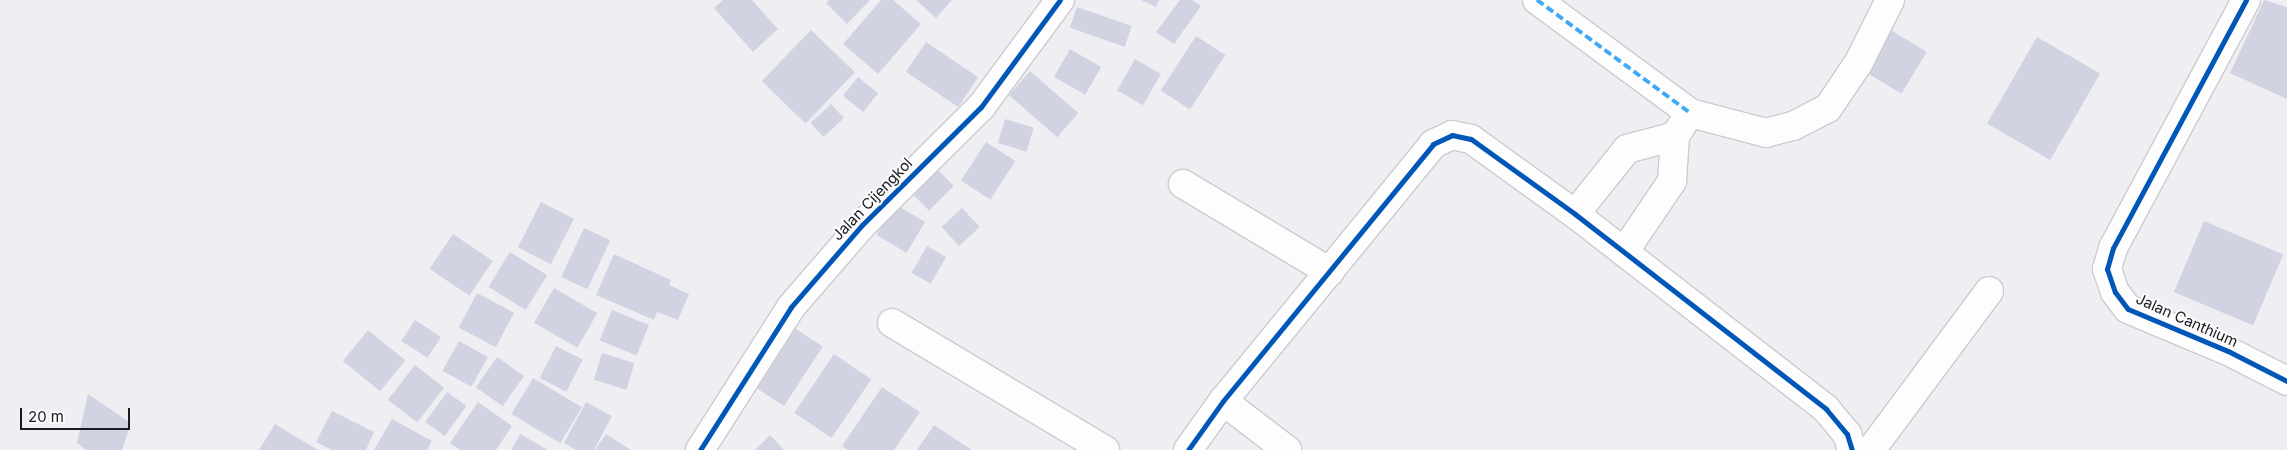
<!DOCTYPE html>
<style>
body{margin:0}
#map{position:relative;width:2287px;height:450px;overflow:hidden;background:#efeff3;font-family:Inter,sans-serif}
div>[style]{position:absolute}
.building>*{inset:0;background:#d2d3e2;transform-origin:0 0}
.roads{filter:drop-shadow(1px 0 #cccccf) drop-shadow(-1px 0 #cccccf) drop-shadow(0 1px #cccccf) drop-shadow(0 -1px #cccccf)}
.minor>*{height:28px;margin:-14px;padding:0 14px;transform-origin:14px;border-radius:14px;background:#fdfdfd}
.quiet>*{height:4px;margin-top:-2px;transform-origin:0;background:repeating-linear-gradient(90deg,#3fa9f5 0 8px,transparent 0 12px)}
.cycleway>*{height:5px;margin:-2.5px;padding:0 2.5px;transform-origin:2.5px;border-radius:2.5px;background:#0057b8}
span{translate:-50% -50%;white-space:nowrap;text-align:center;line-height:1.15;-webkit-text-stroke:4px #fbfbfe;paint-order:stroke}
.street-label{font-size:15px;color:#1a1b1d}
.scale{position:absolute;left:20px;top:408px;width:110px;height:22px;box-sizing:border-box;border:2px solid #1a1b1d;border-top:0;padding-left:6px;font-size:15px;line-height:18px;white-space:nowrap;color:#1a1b1d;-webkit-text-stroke:4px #fbfbfe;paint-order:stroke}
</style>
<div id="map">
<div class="building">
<i style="clip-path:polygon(723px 0,752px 0,778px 29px,753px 52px,714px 8px)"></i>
<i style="clip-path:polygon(829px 0,870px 0,847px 24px,826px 3px)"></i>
<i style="clip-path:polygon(881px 0,893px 0,921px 24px,878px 74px,843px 44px)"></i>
<i style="clip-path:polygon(916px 0,952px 0,936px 18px)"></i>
<i style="clip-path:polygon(1141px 0,1159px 0,1156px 7px)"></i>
<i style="clip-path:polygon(1180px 0,1192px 0,1201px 6px,1174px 44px,1156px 32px)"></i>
<i style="clip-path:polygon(2264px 0,2287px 7px,2287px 99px,2230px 73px)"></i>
<i style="left:1077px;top:7px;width:58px;height:22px;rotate:19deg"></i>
<i style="left:1889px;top:29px;width:44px;height:49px;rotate:31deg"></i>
<i style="left:811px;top:30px;width:61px;height:71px;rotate:44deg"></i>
<i style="left:1196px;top:36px;width:35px;height:65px;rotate:33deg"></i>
<i style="left:2037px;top:37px;width:73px;height:100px;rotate:30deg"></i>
<i style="left:926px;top:42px;width:63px;height:36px;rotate:34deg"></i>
<i style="left:1070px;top:49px;width:36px;height:32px;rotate:30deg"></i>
<i style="left:1135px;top:59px;width:30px;height:36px;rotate:30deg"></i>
<i style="left:1030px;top:71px;width:64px;height:32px;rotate:41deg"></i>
<i style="left:858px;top:77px;width:26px;height:24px;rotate:39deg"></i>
<i style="left:831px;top:104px;width:19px;height:28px;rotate:47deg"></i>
<i style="left:1005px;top:119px;width:30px;height:25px;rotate:17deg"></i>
<i style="left:986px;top:142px;width:35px;height:46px;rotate:33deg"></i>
<i style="left:936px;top:168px;width:25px;height:35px;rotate:45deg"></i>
<i style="left:541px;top:202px;width:37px;height:51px;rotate:27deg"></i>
<i style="left:895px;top:204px;width:35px;height:36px;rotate:31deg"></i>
<i style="left:962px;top:208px;width:26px;height:28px;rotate:47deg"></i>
<i style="left:2204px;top:221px;width:86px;height:77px;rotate:23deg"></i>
<i style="left:584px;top:228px;width:29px;height:54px;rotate:25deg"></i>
<i style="left:453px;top:234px;width:48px;height:42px;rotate:34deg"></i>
<i style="left:927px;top:246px;width:22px;height:31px;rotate:30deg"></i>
<i style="left:510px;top:252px;width:44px;height:41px;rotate:32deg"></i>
<i style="clip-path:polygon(614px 254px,671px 280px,669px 285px,689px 294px,678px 320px,657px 312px,654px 320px,596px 295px)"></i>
<i style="left:554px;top:288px;width:50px;height:40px;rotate:30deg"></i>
<i style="left:477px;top:293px;width:42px;height:39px;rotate:28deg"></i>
<i style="left:612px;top:310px;width:40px;height:33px;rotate:22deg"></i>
<i style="left:415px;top:320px;width:31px;height:25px;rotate:33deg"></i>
<i style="left:785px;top:322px;width:45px;height:71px;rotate:33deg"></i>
<i style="left:368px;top:330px;width:48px;height:40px;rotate:39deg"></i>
<i style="left:459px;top:341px;width:33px;height:34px;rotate:29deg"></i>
<i style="left:556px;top:346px;width:30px;height:36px;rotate:27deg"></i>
<i style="left:602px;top:353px;width:34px;height:28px;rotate:17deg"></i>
<i style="left:834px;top:354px;width:45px;height:71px;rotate:34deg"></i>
<i style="left:497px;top:357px;width:33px;height:37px;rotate:35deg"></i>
<i style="left:415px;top:365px;width:37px;height:44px;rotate:38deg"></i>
<i style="left:533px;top:378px;width:57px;height:42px;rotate:31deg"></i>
<i style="clip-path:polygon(882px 387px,920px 412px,894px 450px,848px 450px,842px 446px)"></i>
<i style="left:447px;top:392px;width:24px;height:37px;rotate:36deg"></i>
<i style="clip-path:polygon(88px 394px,131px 423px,122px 450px,86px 450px,77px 443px)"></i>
<i style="clip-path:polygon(478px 402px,512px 426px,496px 450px,460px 450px,450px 443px)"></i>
<i style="clip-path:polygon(586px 402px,612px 416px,594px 450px,576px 450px,564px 443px)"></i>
<i style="clip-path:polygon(332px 411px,374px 432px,366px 450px,332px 450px,316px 442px)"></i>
<i style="clip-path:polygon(392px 419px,432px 441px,427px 450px,374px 450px)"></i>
<i style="clip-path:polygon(275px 424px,318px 450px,259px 450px)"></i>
<i style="clip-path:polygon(934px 425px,972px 450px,917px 450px)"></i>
<i style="clip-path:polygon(520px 434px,548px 450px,511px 450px)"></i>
<i style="clip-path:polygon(606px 434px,631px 450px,595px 450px)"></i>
<i style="clip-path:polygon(770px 435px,784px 450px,755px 450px)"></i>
</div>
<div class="roads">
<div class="minor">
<i style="left:1537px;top:0;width:190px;rotate:36.4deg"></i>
<i style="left:1690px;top:113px;width:79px;rotate:14.7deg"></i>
<i style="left:1766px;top:133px;width:28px;rotate:-15deg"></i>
<i style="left:1793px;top:126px;width:39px;rotate:-27deg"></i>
<i style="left:1828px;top:108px;width:55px;rotate:-56deg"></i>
<i style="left:1859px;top:62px;width:69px;rotate:-63.4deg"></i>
<i style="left:2246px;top:0;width:281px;rotate:118.2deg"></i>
<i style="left:2113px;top:248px;width:22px;rotate:106deg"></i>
<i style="left:2107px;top:269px;width:24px;rotate:71deg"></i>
<i style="left:2115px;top:292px;width:21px;rotate:53deg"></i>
<i style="left:2128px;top:309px;width:108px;rotate:22.8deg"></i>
<i style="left:2228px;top:351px;width:66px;rotate:27deg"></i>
<i style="left:1183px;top:184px;width:171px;rotate:30.9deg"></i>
<i style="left:1575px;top:214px;width:83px;rotate:-51.3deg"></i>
<i style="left:1627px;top:149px;width:50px;rotate:-15.2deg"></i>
<i style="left:1624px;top:252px;width:86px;rotate:-55.9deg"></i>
<i style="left:1672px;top:181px;width:45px;rotate:-86.2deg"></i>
<i style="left:1675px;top:136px;width:27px;rotate:-57deg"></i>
<i style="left:892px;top:323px;width:248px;rotate:30.8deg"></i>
<i style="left:1223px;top:401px;width:81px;rotate:37.4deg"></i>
<i style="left:700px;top:450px;width:169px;rotate:-57.5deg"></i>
<i style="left:791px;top:307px;width:108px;rotate:-49.1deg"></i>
<i style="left:862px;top:225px;width:168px;rotate:-44.8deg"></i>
<i style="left:981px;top:107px;width:133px;rotate:-53.6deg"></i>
<i style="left:1188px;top:450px;width:60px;rotate:-54.5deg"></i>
<i style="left:1223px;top:401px;width:332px;rotate:-50.7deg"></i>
<i style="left:1433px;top:144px;width:21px;rotate:-25deg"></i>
<i style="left:1452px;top:135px;width:19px;rotate:12deg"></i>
<i style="left:1471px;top:139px;width:128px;rotate:35.8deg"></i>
<i style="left:1575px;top:214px;width:318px;rotate:37.8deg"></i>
<i style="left:1826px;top:409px;width:33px;rotate:50deg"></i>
<i style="left:1847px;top:434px;width:17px;rotate:73deg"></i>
<i style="left:1871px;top:450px;width:198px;rotate:-53.4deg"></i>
</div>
</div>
<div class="quiet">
<i style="left:1537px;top:0;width:190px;rotate:36.4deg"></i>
</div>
<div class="cycleway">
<i style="left:2246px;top:0;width:281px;rotate:118.2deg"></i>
<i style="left:2113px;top:248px;width:22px;rotate:106deg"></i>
<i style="left:2107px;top:269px;width:24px;rotate:71deg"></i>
<i style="left:2115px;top:292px;width:21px;rotate:53deg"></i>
<i style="left:2128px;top:309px;width:108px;rotate:22.8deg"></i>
<i style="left:2228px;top:351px;width:66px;rotate:27deg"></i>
<i style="left:700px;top:450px;width:169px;rotate:-57.5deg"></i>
<i style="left:791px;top:307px;width:108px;rotate:-49.1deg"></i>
<i style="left:862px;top:225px;width:168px;rotate:-44.8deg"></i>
<i style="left:981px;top:107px;width:133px;rotate:-53.6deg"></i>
<i style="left:1188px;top:450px;width:60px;rotate:-54.5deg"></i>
<i style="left:1223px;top:401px;width:332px;rotate:-50.7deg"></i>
<i style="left:1433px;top:144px;width:21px;rotate:-25deg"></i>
<i style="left:1452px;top:135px;width:19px;rotate:12deg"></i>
<i style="left:1471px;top:139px;width:128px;rotate:35.8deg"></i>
<i style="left:1575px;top:214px;width:318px;rotate:37.8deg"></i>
<i style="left:1826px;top:409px;width:33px;rotate:50deg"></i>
<i style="left:1847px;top:434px;width:17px;rotate:73deg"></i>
</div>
<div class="street-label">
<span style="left:872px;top:199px;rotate:-46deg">Jalan Cijengkol</span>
<span style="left:2187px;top:320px;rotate:24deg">Jalan Canthium</span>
</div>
<div class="scale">20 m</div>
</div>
